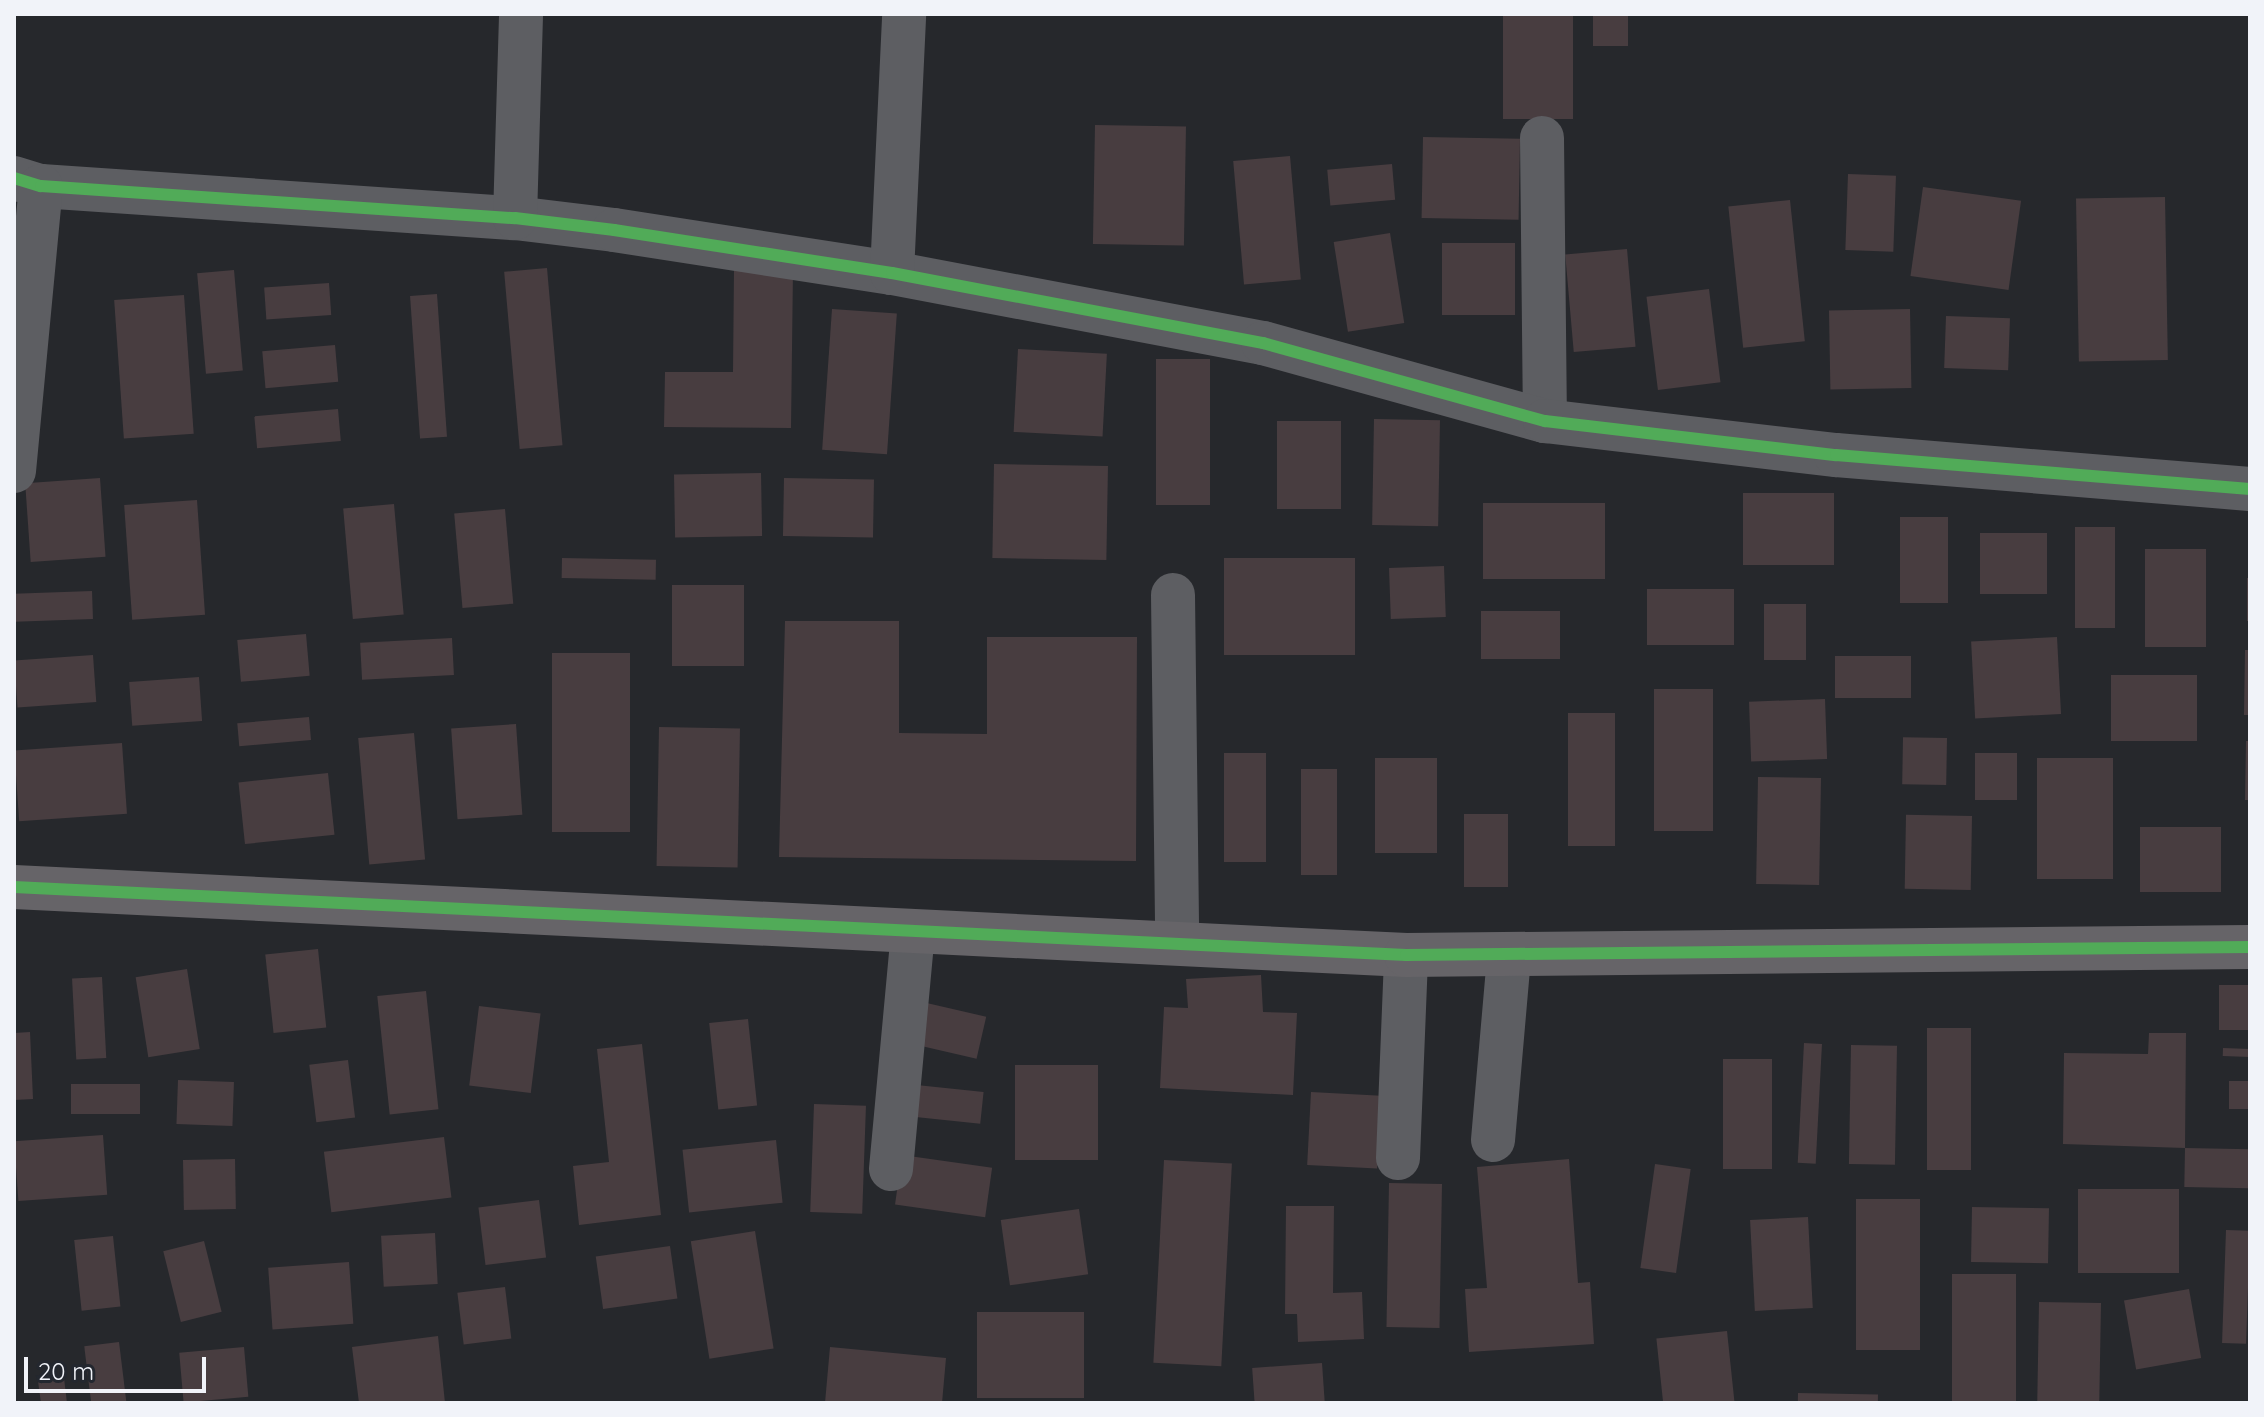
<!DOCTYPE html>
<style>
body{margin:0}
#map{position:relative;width:2264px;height:1417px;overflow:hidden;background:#26282c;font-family:Quicksand,sans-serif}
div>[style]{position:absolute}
.building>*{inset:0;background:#483d40;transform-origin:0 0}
.street>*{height:44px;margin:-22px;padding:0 22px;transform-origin:22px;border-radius:22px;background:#5d5e62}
.secondary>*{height:44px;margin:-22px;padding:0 22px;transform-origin:22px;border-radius:22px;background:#666468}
.cycleway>*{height:12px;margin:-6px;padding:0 6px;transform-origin:6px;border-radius:6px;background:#51ab58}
span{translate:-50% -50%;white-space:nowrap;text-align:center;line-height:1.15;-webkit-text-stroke:7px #23272f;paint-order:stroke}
.frame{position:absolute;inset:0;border:16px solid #f1f3f9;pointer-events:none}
.scale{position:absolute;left:24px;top:1357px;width:182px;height:36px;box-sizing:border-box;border:4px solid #f1f3f9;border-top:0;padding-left:10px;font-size:24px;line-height:28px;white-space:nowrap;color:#f1f3f9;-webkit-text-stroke:6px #23272f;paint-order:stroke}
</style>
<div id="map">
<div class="building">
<i style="left:1503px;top:14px;width:70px;height:105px"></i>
<i style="left:1593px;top:14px;width:35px;height:32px"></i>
<i style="left:1095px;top:125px;width:91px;height:119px;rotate:1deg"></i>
<i style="left:1423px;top:137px;width:97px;height:81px;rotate:1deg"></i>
<i style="left:1290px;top:156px;width:124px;height:57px;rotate:85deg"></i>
<i style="left:1392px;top:164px;width:36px;height:65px;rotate:85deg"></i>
<i style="left:1848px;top:174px;width:48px;height:76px;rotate:2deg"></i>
<i style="left:1923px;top:187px;width:99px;height:90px;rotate:8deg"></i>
<i style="left:2165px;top:197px;width:163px;height:89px;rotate:89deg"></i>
<i style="left:1790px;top:200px;width:142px;height:62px;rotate:84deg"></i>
<i style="left:1390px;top:233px;width:91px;height:57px;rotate:81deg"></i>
<i style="left:1515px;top:243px;width:72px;height:73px;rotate:90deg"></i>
<i style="left:1627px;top:249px;width:98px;height:62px;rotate:85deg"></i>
<i style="left:547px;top:268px;width:178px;height:43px;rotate:85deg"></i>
<i style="clip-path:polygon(734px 269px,793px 270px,791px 428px,664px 427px,665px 372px,733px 372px)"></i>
<i style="left:234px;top:270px;width:101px;height:37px;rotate:85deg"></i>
<i style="left:329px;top:283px;width:32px;height:65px;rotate:86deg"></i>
<i style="left:1709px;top:289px;width:94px;height:63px;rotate:83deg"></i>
<i style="left:437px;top:294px;width:143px;height:27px;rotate:86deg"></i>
<i style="left:184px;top:295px;width:139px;height:70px;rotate:86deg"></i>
<i style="left:832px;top:309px;width:65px;height:141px;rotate:4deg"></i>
<i style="left:1910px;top:309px;width:79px;height:81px;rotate:89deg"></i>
<i style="left:1946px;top:316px;width:64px;height:52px;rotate:2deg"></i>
<i style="left:335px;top:345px;width:37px;height:73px;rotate:85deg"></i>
<i style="left:1018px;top:349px;width:89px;height:83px;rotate:3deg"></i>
<i style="left:1210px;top:359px;width:146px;height:54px;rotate:90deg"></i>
<i style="left:338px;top:409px;width:32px;height:84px;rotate:85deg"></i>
<i style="left:1374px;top:419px;width:66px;height:106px;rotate:1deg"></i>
<i style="left:1277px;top:421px;width:64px;height:88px"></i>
<i style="left:994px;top:464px;width:114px;height:94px;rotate:1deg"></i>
<i style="left:761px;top:473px;width:63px;height:87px;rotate:89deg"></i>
<i style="left:100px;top:478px;width:79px;height:75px;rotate:86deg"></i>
<i style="left:784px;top:478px;width:90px;height:58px;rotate:1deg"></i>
<i style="left:1834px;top:493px;width:72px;height:91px;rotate:90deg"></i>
<i style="left:197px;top:500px;width:115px;height:73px;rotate:86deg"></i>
<i style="left:1483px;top:503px;width:122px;height:76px"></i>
<i style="left:394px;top:504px;width:111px;height:51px;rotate:85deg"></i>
<i style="left:505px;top:509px;width:95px;height:51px;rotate:85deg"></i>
<i style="left:1900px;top:517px;width:48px;height:86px"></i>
<i style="left:2075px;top:527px;width:40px;height:101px"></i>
<i style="left:2047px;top:533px;width:61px;height:67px;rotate:90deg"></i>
<i style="left:2145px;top:549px;width:61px;height:98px"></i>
<i style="left:562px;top:558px;width:94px;height:20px;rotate:1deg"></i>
<i style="left:1224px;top:558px;width:131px;height:97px"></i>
<i style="left:1444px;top:566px;width:51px;height:55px;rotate:88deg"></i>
<i style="left:2247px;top:578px;width:3px;height:43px"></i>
<i style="left:672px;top:585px;width:72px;height:81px"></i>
<i style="left:1647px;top:589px;width:87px;height:56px"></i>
<i style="left:92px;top:591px;width:28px;height:78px;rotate:88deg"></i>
<i style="left:1764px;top:604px;width:42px;height:56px"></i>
<i style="left:1481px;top:611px;width:79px;height:48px"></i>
<i style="clip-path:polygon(785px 621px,899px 621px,899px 733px,987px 734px,987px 637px,1137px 637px,1136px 861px,779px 857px)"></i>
<i style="left:306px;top:634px;width:42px;height:69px;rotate:85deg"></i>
<i style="left:2057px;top:637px;width:77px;height:86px;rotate:87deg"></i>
<i style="left:452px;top:638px;width:37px;height:92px;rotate:87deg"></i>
<i style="clip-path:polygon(2245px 650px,2250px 650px,2250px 715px,2244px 715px)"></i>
<i style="left:552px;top:653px;width:78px;height:179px"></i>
<i style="left:93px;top:655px;width:47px;height:79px;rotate:86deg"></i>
<i style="left:1835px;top:656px;width:76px;height:42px"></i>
<i style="left:2111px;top:675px;width:86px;height:66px"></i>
<i style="left:199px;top:677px;width:44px;height:70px;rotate:86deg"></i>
<i style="left:1713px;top:689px;width:142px;height:59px;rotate:90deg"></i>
<i style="left:1825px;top:699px;width:60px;height:76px;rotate:88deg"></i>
<i style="left:1568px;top:713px;width:47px;height:133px"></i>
<i style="left:309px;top:717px;width:23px;height:72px;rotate:85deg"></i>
<i style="left:516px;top:724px;width:91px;height:65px;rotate:86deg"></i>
<i style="left:659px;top:727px;width:81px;height:139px;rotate:1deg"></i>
<i style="left:414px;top:733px;width:127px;height:56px;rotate:85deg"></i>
<i style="left:1947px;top:738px;width:47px;height:44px;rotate:91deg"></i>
<i style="clip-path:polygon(2246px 741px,2250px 741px,2250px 800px,2245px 800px)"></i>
<i style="left:122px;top:743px;width:71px;height:108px;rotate:86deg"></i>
<i style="left:1224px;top:753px;width:42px;height:109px"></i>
<i style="left:1975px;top:753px;width:42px;height:47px"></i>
<i style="left:1375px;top:758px;width:62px;height:95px"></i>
<i style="left:2113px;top:758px;width:121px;height:76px;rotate:90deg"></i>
<i style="left:1337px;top:769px;width:106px;height:36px;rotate:90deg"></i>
<i style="left:328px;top:773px;width:62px;height:90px;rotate:84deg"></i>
<i style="left:1821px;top:778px;width:107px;height:63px;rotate:91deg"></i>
<i style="left:1464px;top:814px;width:44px;height:73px"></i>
<i style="left:1972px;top:816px;width:74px;height:66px;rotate:91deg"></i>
<i style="left:2140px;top:827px;width:81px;height:65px"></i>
<i style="left:318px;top:949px;width:79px;height:53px;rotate:84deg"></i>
<i style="left:187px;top:969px;width:81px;height:52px;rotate:81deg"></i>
<i style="clip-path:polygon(1261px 975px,1263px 1012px,1297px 1013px,1293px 1095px,1160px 1088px,1164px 1007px,1188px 1008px,1186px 979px)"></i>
<i style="left:102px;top:977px;width:81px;height:30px;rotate:87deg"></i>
<i style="left:2219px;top:985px;width:31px;height:45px"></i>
<i style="left:426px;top:991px;width:119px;height:49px;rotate:84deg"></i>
<i style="left:918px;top:1001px;width:70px;height:43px;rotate:13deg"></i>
<i style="left:479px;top:1006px;width:62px;height:80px;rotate:7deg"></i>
<i style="left:748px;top:1019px;width:87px;height:39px;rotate:84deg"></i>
<i style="left:1927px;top:1028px;width:44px;height:142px"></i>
<i style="clip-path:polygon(30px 1032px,33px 1099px,14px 1100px,14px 1033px)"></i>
<i style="clip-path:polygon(2149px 1033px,2186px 1033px,2185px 1148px,2063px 1144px,2064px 1053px,2148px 1054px)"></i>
<i style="left:1804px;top:1043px;width:18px;height:120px;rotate:3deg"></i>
<i style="clip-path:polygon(642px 1044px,661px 1215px,579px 1225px,573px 1166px,609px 1162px,597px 1049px)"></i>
<i style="left:1851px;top:1045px;width:46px;height:119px;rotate:1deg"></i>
<i style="left:2223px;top:1048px;width:27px;height:8px;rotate:2deg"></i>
<i style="left:1723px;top:1059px;width:49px;height:110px"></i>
<i style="left:348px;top:1060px;width:58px;height:39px;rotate:83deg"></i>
<i style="left:1098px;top:1065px;width:95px;height:83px;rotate:90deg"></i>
<i style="left:178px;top:1080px;width:56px;height:44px;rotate:2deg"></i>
<i style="left:2229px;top:1081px;width:21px;height:28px"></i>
<i style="left:71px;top:1084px;width:69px;height:30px"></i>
<i style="left:907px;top:1084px;width:77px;height:32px;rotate:6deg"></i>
<i style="left:1311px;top:1092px;width:70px;height:73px;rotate:3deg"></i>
<i style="left:814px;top:1104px;width:52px;height:108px;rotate:2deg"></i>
<i style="left:103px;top:1135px;width:60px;height:89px;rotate:86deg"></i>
<i style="left:444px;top:1137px;width:61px;height:121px;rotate:83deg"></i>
<i style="left:776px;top:1140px;width:63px;height:94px;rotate:84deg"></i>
<i style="left:2185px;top:1148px;width:65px;height:39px;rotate:1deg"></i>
<i style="left:902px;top:1155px;width:91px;height:50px;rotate:8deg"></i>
<i style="left:235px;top:1159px;width:50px;height:52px;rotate:89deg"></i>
<i style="clip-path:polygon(1569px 1159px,1578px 1283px,1590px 1282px,1594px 1344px,1469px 1352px,1465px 1289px,1487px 1288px,1477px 1167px)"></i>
<i style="left:1164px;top:1160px;width:68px;height:203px;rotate:3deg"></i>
<i style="left:1655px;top:1164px;width:36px;height:105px;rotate:8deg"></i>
<i style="left:1389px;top:1183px;width:53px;height:144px;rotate:1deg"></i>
<i style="left:2078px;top:1189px;width:101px;height:84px"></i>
<i style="left:1856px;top:1199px;width:64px;height:151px"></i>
<i style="left:539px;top:1200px;width:58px;height:61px;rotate:83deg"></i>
<i style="clip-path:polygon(1286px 1206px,1334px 1206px,1333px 1293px,1362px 1292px,1364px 1339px,1298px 1342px,1297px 1314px,1285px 1314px)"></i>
<i style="left:1972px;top:1207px;width:77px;height:55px;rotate:1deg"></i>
<i style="left:1079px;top:1209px;width:66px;height:79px;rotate:82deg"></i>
<i style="left:1808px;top:1217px;width:91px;height:58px;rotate:87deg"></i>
<i style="left:2226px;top:1230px;width:24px;height:113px;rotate:2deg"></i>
<i style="left:755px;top:1231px;width:119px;height:65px;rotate:81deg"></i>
<i style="left:435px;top:1233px;width:51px;height:54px;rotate:87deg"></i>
<i style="left:113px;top:1236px;width:71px;height:39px;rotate:84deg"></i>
<i style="left:204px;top:1241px;width:73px;height:42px;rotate:76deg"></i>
<i style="left:670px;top:1246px;width:53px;height:75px;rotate:82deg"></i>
<i style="left:349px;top:1262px;width:62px;height:81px;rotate:86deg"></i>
<i style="left:1952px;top:1274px;width:64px;height:129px"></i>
<i style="left:505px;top:1287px;width:52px;height:48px;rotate:83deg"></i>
<i style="left:2189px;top:1289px;width:70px;height:66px;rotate:80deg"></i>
<i style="left:2039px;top:1302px;width:62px;height:101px;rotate:1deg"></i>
<i style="left:1084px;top:1312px;width:86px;height:107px;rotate:90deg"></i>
<i style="left:1727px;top:1331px;width:72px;height:71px;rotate:84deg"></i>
<i style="clip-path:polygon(438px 1336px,445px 1403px,359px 1403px,352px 1347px)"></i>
<i style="left:119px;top:1342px;width:61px;height:35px;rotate:83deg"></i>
<i style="left:244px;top:1347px;width:50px;height:65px;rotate:85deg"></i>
<i style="clip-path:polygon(830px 1347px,946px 1358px,942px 1403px,825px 1403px)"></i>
<i style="left:1322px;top:1363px;width:40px;height:70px;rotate:86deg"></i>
<i style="clip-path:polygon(64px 1378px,67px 1403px,41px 1403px,38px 1381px)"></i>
<i style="left:1798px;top:1393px;width:80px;height:10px;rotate:1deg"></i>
</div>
<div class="street">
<i style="left:1542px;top:138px;width:283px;rotate:89.4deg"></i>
<i style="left:14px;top:178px;width:28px;rotate:17deg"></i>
<i style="left:41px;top:186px;width:475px;rotate:3.9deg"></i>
<i style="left:515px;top:218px;width:100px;rotate:6.9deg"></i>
<i style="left:614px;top:230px;width:281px;rotate:8.8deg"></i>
<i style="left:892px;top:273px;width:378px;rotate:10.7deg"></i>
<i style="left:1263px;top:343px;width:293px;rotate:15.5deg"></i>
<i style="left:1545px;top:421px;width:293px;rotate:6.7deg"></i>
<i style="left:1836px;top:455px;width:415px;rotate:4.7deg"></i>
<i style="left:515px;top:218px;width:204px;rotate:-88.3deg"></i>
<i style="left:892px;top:273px;width:259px;rotate:-87.3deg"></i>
<i style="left:14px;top:471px;width:286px;rotate:-84.6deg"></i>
<i style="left:1173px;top:595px;width:347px;rotate:89.3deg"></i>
<i style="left:1493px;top:1140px;width:184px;rotate:-85deg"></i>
<i style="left:1398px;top:1158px;width:203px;rotate:-87.7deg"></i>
<i style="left:891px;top:1169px;width:237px;rotate:-84.7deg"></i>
</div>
<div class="secondary">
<i style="left:14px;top:887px;width:1394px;rotate:2.8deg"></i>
<i style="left:1406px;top:955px;width:844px;rotate:-0.54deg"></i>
</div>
<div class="cycleway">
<i style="left:14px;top:178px;width:28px;rotate:17deg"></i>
<i style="left:41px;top:186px;width:475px;rotate:3.9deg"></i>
<i style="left:515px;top:218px;width:100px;rotate:6.9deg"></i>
<i style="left:614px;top:230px;width:281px;rotate:8.8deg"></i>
<i style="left:892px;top:273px;width:378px;rotate:10.7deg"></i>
<i style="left:1263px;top:343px;width:293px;rotate:15.5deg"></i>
<i style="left:1545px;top:421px;width:293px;rotate:6.7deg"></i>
<i style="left:1836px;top:455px;width:415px;rotate:4.7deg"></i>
<i style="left:14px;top:887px;width:1394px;rotate:2.8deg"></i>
<i style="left:1406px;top:955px;width:844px;rotate:-0.54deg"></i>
</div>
<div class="frame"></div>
<div class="scale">20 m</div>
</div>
